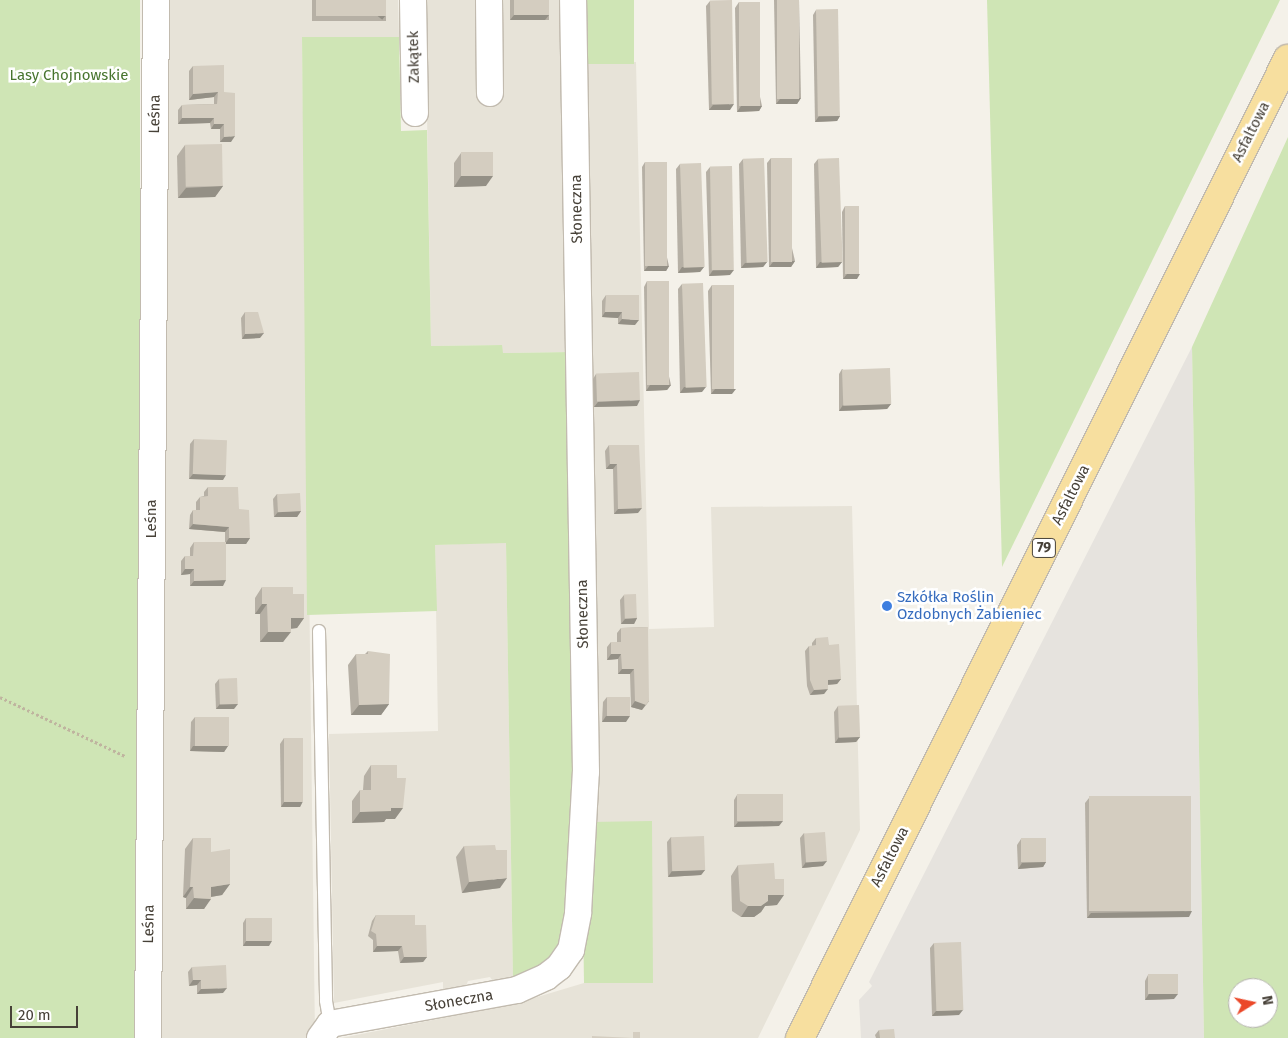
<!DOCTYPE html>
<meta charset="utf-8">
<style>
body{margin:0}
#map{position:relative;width:1288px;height:1038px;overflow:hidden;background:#f4f1e9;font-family:"Fira Sans",sans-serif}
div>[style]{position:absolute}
.residential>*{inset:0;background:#e7e3d8}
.industrial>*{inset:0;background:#e6e3de}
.green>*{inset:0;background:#cfe5b5;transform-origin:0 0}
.path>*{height:3px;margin-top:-1.5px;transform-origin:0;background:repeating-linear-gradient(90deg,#bfb49f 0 2.5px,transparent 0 5px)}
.roads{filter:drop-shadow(1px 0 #c2bbaf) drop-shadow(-1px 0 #c2bbaf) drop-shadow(0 1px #c2bbaf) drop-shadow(0 -1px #c2bbaf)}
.lane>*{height:12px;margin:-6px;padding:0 6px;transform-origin:6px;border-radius:6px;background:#fff}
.street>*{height:26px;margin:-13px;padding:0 13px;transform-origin:13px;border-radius:13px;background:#fff}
.primary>*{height:28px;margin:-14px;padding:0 14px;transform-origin:14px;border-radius:14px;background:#f7df9f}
.wall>*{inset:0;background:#b6b0a5;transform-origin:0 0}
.shaded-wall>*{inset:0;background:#949086;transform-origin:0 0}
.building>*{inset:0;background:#d4cdc0;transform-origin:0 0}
.dots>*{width:14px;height:14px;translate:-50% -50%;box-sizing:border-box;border:2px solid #fff;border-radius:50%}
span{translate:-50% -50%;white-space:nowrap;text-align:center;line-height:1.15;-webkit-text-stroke:5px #fff;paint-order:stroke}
.shield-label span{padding:1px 4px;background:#fff;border:1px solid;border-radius:4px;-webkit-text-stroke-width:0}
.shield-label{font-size:14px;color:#474138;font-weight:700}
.street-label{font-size:15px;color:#474138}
.park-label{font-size:15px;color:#48752f}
.shop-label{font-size:15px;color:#366cbe}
.left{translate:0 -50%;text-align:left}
.north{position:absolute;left:1228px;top:978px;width:50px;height:50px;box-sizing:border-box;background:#fff;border:1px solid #b5b3af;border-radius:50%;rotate:80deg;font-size:14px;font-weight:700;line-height:20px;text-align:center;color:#474138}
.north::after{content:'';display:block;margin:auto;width:18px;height:22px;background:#eb4829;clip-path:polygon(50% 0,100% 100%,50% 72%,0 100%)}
.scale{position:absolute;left:10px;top:1006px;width:68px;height:22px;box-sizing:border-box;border:2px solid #474138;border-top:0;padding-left:6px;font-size:15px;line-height:18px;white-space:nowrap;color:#474138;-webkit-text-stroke:4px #fff;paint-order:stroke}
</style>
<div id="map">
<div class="residential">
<i style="clip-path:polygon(165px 0,398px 0,399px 37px,302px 37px,315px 1036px,310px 1038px,157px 1038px)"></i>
<i style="clip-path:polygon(425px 0,565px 0,571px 352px,502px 353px,502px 345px,431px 346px)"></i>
<i style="clip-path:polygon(636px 62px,649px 629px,714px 627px,711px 507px,852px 506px,860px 830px,758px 1038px,341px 1038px,514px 1004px,584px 983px,653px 983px,590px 822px,580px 64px)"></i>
<i style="clip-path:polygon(506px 542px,513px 982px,495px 984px,490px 977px,468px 981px,465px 988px,443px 993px,443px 982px,334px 1003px,329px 734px,438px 731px,435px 545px)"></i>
</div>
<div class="industrial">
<i style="clip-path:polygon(1192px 347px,1204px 1038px,861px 1038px,859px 1000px,872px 986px,869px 982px)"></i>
</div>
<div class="green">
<i style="left:0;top:0;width:140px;height:1038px"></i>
<i style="left:578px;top:0;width:56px;height:64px"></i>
<i style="clip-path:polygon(987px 0,1280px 0,1002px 567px)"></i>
<i style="clip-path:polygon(302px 37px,399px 37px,401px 131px,427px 130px,431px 346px,502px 345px,503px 353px,571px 352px,580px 796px,567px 935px,554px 958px,513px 982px,506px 543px,435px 545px,437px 611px,307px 615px)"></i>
<i style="clip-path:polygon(evenodd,1288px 137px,1288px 1038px,1204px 1038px,1192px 347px,1288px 137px,1238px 988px,1268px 988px,1268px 1018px,1238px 1018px,1238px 988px)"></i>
<i style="clip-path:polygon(652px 821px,653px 983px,584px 983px,583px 915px,590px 822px)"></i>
</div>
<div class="path">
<i style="left:0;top:697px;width:138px;rotate:25.3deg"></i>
</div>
<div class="roads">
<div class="lane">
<i style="left:319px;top:631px;width:370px;rotate:88.9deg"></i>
<i style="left:326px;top:1001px;width:23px;rotate:80deg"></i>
</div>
<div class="street">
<i style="left:413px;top:0;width:113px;rotate:89deg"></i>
<i style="left:489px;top:0;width:93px;rotate:89.4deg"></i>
<i style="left:148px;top:1038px;width:1038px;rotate:-89.56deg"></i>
<i style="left:320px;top:1038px;width:17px;rotate:-54deg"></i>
<i style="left:330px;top:1024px;width:190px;rotate:-10.3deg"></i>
<i style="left:517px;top:990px;width:32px;rotate:-24deg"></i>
<i style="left:546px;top:977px;width:16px;rotate:-38deg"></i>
<i style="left:559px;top:967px;width:21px;rotate:-55deg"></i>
<i style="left:571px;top:950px;width:38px;rotate:-79deg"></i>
<i style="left:578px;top:913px;width:141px;rotate:-86.8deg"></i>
<i style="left:586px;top:772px;width:772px;rotate:-90.96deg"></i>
</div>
<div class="primary">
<i style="left:800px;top:1038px;width:1094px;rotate:-63.51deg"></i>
</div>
</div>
<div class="wall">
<i style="left:312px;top:0;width:74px;height:21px"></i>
<i style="left:510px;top:0;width:39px;height:20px"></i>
<i style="clip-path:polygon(774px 0,799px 0,801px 98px,797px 104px,776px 104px)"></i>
<i style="clip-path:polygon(710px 1px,730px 110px,709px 110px,706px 6px)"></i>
<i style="clip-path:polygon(739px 2px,762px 106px,759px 111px,737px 112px,735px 8px)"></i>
<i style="clip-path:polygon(816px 10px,840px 116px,837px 121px,815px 122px,813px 15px)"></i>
<i style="clip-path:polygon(193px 66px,224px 92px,231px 142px,220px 142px,220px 129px,211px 129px,210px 123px,178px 124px,178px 110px,182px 105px,214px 104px,214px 97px,189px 100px,189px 71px)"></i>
<i style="clip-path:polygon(185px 145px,223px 186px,215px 197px,178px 198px,177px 156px)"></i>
<i style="clip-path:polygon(461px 153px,486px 186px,454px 187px,454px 163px)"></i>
<i style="clip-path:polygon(771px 158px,795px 261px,791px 267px,769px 267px,767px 163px)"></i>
<i style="clip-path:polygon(743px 159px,767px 262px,763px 267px,741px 268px,739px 164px)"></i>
<i style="clip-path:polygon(818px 159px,842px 262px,838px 267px,816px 268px,814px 164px)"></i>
<i style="clip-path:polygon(645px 162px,669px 266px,666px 271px,644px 271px,642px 167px)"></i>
<i style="clip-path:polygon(680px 164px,704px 267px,700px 272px,678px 273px,676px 169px)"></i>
<i style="clip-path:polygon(710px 167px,730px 275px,709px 276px,706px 172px)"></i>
<i style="clip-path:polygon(845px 206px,857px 279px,843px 279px,842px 212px)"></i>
<i style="clip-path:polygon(647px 281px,671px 385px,667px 390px,646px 391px,644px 287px)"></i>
<i style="clip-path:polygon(682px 284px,702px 392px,680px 393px,678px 289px)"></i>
<i style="clip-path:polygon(712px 285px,732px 394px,711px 394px,708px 291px)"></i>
<i style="clip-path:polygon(606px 295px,635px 325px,618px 324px,618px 318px,602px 317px,602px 301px)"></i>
<i style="clip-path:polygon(245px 312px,260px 338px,242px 339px,241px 318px)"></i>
<i style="clip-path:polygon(842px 369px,891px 404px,887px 409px,839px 411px,839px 374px)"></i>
<i style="clip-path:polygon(596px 374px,637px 406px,594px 407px,593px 379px)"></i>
<i style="clip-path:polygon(194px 439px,223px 480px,189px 479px,190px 444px)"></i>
<i style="clip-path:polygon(609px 445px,638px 513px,614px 514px,613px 469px,606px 469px,605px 451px)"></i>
<i style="clip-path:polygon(208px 487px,239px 509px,250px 538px,246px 544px,226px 544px,223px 586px,190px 586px,190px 574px,181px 575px,181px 561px,185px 556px,190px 556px,190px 548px,194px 542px,225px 542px,225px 532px,189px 529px,190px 515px,193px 510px,196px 510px,196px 502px,200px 497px,204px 496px,204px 492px)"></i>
<i style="clip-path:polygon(277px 494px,301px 511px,297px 517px,274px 517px,273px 499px)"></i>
<i style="clip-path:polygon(262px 587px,293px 594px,304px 618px,297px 628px,291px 629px,283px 642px,260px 642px,260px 614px,255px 614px,255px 598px)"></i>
<i style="clip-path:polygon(624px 595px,637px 618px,634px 624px,621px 624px,620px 600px)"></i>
<i style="clip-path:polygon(648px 627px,642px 710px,631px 707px,630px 674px,618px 674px,618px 659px,607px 660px,607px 647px,611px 642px,617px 642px,617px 633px,621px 628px)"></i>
<i style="clip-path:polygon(816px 638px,829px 645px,841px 679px,837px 684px,828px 685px,824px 694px,810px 695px,807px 686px,805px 651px,809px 646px,812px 646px,812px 643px)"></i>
<i style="clip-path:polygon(368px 651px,389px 704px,381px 715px,351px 715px,348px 665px,356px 654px,365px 654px)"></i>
<i style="clip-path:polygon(219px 679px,234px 709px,216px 709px,215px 684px)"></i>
<i style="clip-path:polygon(607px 697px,626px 722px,602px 722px,603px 702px)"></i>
<i style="clip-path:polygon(838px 706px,860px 737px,856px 742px,835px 743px,834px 712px)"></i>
<i style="clip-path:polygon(195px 717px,228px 746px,224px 752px,190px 751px,191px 722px)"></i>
<i style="clip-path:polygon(284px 738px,303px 801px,300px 807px,281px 807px,280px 744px)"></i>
<i style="clip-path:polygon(371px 765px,395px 819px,386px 819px,384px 822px,352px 823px,352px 801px,360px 790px,363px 790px,364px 776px)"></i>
<i style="clip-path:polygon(737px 795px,779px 826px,734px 827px,734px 800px)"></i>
<i style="clip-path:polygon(1089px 798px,1189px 917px,1087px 918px,1085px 803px)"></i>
<i style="clip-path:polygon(804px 833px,823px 866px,802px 868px,800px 838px)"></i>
<i style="clip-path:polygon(671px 837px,705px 870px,701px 875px,668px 877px,667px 842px)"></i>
<i style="clip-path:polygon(193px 838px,211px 852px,230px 884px,222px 895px,211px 897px,204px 909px,186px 909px,186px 898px,183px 897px,185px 849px)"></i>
<i style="clip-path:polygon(1021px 839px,1046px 862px,1043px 867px,1018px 869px,1017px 845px)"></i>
<i style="clip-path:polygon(464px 846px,500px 888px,462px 893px,456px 857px)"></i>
<i style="clip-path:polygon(738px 865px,777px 905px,765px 906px,761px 912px,754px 917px,741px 917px,732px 911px,731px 876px)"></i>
<i style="clip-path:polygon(376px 915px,415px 925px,427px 957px,423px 962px,400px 963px,398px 951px,373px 952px,373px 940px,368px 936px,372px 921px)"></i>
<i style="clip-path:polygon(246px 918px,269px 946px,243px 946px,243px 923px)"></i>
<i style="clip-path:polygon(934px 943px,959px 1015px,932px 1016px,930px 948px)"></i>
<i style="clip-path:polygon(192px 967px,223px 993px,197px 994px,197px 985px,189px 986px,188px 972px)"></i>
<i style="clip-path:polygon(1148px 975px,1174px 999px,1145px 1000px,1145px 981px)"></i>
<i style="clip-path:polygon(879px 1030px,895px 1038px,876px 1038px,875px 1035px)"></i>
</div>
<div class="shaded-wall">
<i style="left:386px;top:15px;width:6px;height:69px;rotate:129deg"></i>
<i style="clip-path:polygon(514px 15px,549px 15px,545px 20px,510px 20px)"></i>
<i style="clip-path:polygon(218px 92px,214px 97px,189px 100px,193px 94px)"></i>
<i style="clip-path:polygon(801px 98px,797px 104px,776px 104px,780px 99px)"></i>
<i style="clip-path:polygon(734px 104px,730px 110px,709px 110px,713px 105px)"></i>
<i style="clip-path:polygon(741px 106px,762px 106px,759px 111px,737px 112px)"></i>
<i style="clip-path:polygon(819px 116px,840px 116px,837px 121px,815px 122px)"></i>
<i style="clip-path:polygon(182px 118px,214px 118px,210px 123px,178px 124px)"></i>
<i style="clip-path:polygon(214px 124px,224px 124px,220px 129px,211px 129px)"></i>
<i style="clip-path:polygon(235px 136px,231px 142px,220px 142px,224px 137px)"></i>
<i style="clip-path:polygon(461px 176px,493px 176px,486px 186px,454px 187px)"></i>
<i style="clip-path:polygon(223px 186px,215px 197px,178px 198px,186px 188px)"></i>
<i style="clip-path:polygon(795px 261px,791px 267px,769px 267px,773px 262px)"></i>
<i style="clip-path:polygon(767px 262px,763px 267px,741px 268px,745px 263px)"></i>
<i style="clip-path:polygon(820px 262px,842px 262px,838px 267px,816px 268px)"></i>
<i style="clip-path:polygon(648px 266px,669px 266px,666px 271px,644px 271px)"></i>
<i style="clip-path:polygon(682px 267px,704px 267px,700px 272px,678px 273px)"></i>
<i style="clip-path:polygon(713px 270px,734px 270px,730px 275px,709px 276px)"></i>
<i style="clip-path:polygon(847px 274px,860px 274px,857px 279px,843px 279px)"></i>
<i style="clip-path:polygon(605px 312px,622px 312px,618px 318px,602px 317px)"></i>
<i style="clip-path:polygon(622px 319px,639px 320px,635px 325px,618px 324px)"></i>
<i style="clip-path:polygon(264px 333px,260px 338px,242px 339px,245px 334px)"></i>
<i style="clip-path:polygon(650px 385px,671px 385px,667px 390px,646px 391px)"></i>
<i style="clip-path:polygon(684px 387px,706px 387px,702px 392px,680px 393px)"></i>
<i style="clip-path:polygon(715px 389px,736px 389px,732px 394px,711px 394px)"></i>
<i style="clip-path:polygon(640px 400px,637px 406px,594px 407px,598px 402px)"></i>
<i style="clip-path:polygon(891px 404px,887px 409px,839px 411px,843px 405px)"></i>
<i style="clip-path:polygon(610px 464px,617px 464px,613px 469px,606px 469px)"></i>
<i style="clip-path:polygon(193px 474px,226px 475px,223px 480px,189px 479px)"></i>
<i style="clip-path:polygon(642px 508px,638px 513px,614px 514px,618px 509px)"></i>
<i style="clip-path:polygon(301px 511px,297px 517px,274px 517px,278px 512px)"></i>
<i style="clip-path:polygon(193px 524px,229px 527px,225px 532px,189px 529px)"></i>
<i style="clip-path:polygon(229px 538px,250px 538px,246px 544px,225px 544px)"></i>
<i style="clip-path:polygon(185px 569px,194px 569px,190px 574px,181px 575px)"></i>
<i style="clip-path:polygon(226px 580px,223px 586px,190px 586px,194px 581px)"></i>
<i style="clip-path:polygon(262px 604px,267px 604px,260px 614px,255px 614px)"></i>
<i style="clip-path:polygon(291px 618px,304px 618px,297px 628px,283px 629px)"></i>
<i style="clip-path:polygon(637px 618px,634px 624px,621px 624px,625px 619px)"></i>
<i style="clip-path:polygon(268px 632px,291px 632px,283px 642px,260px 642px)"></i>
<i style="clip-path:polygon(611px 654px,621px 654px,618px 659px,607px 660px)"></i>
<i style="clip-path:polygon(622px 669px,634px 669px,630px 674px,618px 674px)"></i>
<i style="clip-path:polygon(841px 679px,837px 684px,824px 685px,828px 680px)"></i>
<i style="clip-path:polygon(828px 689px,824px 694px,810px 695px,814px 690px)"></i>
<i style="clip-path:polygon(635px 701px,649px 701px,642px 710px,631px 707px)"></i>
<i style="clip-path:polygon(220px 704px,238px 704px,234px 709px,216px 709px)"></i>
<i style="clip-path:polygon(389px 704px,381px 715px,351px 715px,359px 705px)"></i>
<i style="clip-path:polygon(606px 716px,630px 716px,626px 722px,602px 722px)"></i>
<i style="clip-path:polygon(839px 737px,860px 737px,856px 742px,835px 743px)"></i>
<i style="clip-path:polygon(193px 746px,228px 746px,224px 752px,190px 751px)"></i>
<i style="clip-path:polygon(303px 801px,300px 807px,281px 807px,284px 802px)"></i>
<i style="clip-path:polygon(391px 808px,403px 808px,395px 819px,386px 819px,384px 822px,352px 823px,360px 812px)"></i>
<i style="clip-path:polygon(783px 821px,779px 826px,734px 827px,738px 822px)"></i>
<i style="clip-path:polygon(827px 861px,823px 866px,802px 868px,806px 862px)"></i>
<i style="clip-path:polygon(1046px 862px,1043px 867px,1018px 869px,1022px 863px)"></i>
<i style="clip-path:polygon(705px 870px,701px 875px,668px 877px,672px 871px)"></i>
<i style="clip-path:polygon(507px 878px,500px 888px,462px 893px,469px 882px)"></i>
<i style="clip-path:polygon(230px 884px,222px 895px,204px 898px,211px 887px)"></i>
<i style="clip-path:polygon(190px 887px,193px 887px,186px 898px,183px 897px)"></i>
<i style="clip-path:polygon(768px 895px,784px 895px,777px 905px,765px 906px,761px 912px,754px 917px,741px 917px,748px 906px)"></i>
<i style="clip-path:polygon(194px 898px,211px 899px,204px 909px,186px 909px)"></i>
<i style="clip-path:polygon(1192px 911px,1189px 917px,1087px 918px,1091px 913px)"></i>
<i style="clip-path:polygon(246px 941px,272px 941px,269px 946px,243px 946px)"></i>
<i style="clip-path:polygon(377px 946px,402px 946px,398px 951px,373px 952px)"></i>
<i style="clip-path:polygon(404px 957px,427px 957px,423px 962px,400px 963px)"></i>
<i style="clip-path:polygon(193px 980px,201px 980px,197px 985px,189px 986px)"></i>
<i style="clip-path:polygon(227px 988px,223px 993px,197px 994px,201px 989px)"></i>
<i style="clip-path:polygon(1149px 994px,1178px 994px,1174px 999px,1145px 1000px)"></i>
<i style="clip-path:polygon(963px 1010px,959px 1015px,932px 1016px,936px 1011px)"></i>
</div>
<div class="building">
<i style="left:316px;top:0;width:70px;height:16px"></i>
<i style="left:514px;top:0;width:35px;height:15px"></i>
<i style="left:732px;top:0;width:104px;height:22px;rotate:89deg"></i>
<i style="left:777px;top:0;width:22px;height:99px"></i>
<i style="left:739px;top:2px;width:21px;height:104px"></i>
<i style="left:838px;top:9px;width:107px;height:22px;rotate:89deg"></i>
<i style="clip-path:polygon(224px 65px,224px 92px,235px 93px,235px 136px,224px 137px,224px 124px,214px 124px,214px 118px,182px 118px,182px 105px,217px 104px,218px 92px,193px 94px,193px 66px)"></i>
<i style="left:222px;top:144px;width:42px;height:37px;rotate:89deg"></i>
<i style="left:493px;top:152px;width:24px;height:32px;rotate:90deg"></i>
<i style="left:764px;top:158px;width:104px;height:21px;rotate:88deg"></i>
<i style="left:771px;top:158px;width:21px;height:104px"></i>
<i style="left:839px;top:158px;width:104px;height:21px;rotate:88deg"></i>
<i style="left:645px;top:162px;width:22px;height:104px"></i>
<i style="left:701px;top:163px;width:104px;height:21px;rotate:88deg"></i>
<i style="left:732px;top:166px;width:104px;height:22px;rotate:89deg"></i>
<i style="left:845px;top:206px;width:14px;height:68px"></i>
<i style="left:647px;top:281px;width:22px;height:104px"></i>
<i style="left:703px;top:283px;width:104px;height:21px;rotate:88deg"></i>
<i style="left:712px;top:285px;width:22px;height:104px"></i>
<i style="clip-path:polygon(606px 295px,639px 295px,639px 320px,622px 319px,622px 312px,605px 312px)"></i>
<i style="clip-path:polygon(245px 312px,258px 312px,264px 333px,245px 334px)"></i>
<i style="left:890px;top:368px;width:36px;height:48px;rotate:88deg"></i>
<i style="left:639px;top:372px;width:28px;height:43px;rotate:88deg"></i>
<i style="left:194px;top:439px;width:33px;height:35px;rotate:2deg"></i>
<i style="clip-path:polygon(609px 445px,639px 445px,642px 508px,618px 509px,617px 464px,610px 464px)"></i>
<i style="clip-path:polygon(208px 487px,238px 487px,239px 509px,249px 510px,250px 538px,229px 538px,229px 527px,193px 524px,193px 510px,200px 510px,200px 497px,208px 496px)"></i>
<i style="left:300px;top:493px;width:18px;height:23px;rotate:87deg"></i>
<i style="clip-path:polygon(194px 542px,226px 542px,226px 580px,194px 581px,194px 569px,185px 569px,185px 556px,193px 556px)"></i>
<i style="clip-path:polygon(262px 587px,293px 587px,293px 594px,304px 594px,304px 618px,291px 618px,291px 632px,268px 632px,267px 604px,262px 604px)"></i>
<i style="left:636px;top:594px;width:24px;height:12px;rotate:88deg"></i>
<i style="clip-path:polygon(648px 627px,649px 701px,646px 705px,635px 701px,634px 669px,622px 669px,621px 654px,611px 654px,611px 642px,621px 642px,621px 628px)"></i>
<i style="clip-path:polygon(828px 637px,829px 645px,839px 644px,841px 679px,828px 680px,828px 689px,814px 690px,810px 680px,809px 646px,816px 645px,816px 638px)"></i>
<i style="clip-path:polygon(368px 651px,390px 654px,389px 704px,359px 705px,356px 654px,368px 654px)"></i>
<i style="left:237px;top:678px;width:26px;height:18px;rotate:88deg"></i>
<i style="left:607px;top:697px;width:23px;height:19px"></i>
<i style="left:859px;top:705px;width:32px;height:21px;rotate:88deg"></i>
<i style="left:195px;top:717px;width:34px;height:29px"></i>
<i style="left:284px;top:738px;width:19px;height:64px"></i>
<i style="clip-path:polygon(371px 765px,397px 765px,397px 778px,406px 778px,403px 808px,391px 808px,391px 811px,360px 812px,360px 790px,371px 790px)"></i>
<i style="left:783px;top:794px;width:27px;height:46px;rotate:90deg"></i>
<i style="left:1191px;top:796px;width:115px;height:102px;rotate:90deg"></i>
<i style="left:825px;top:832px;width:29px;height:21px;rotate:86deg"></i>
<i style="left:704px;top:836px;width:34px;height:33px;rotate:88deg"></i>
<i style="clip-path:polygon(193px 838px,211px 838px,211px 852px,230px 849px,230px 884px,211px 887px,211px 899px,194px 898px,193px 887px,190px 887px)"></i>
<i style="left:1046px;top:838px;width:24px;height:25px;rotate:90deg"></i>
<i style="clip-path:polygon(495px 845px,496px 850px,507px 850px,507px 878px,469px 882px,464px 846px)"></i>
<i style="clip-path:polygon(774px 863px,775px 879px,784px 879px,784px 895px,768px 895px,768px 901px,761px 906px,748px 906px,740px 901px,738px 865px)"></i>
<i style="clip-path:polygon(376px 915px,415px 915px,415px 925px,426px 925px,427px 957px,404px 957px,402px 946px,377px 946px,376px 934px,371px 931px)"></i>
<i style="left:246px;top:918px;width:26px;height:23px"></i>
<i style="left:961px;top:942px;width:68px;height:27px;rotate:88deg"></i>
<i style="clip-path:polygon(226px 965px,227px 988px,201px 989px,201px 980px,193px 980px,192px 967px)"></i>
<i style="left:1178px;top:974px;width:20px;height:30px;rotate:90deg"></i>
<i style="clip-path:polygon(894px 1029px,895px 1038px,880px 1038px,879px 1030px)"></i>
<i style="clip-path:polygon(633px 1032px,640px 1032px,640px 1038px,592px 1038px,592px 1036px,633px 1038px)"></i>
</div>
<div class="dots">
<i style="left:887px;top:606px;background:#3f7fe0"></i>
</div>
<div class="shield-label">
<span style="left:1044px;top:548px">79</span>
</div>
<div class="street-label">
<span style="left:414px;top:57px;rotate:-91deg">Zakątek</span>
<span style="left:155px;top:114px;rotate:-89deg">Leśna</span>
<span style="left:1251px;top:132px;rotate:-63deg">Asfaltowa</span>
<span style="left:577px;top:209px;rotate:-91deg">Słoneczna</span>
<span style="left:1071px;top:495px;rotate:-63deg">Asfaltowa</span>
<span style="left:152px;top:519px;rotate:-90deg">Leśna</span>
<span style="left:583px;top:614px;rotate:-91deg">Słoneczna</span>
<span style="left:890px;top:857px;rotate:-63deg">Asfaltowa</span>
<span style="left:149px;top:924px;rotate:-89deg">Leśna</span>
<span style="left:459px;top:1001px;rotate:-10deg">Słoneczna</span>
</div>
<div class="park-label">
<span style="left:69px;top:76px">Lasy Chojnowskie</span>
</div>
<div class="shop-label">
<span class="left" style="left:897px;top:606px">Szkółka Roślin<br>Ozdobnych Żabieniec</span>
</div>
<div class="north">N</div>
<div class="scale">20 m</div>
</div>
